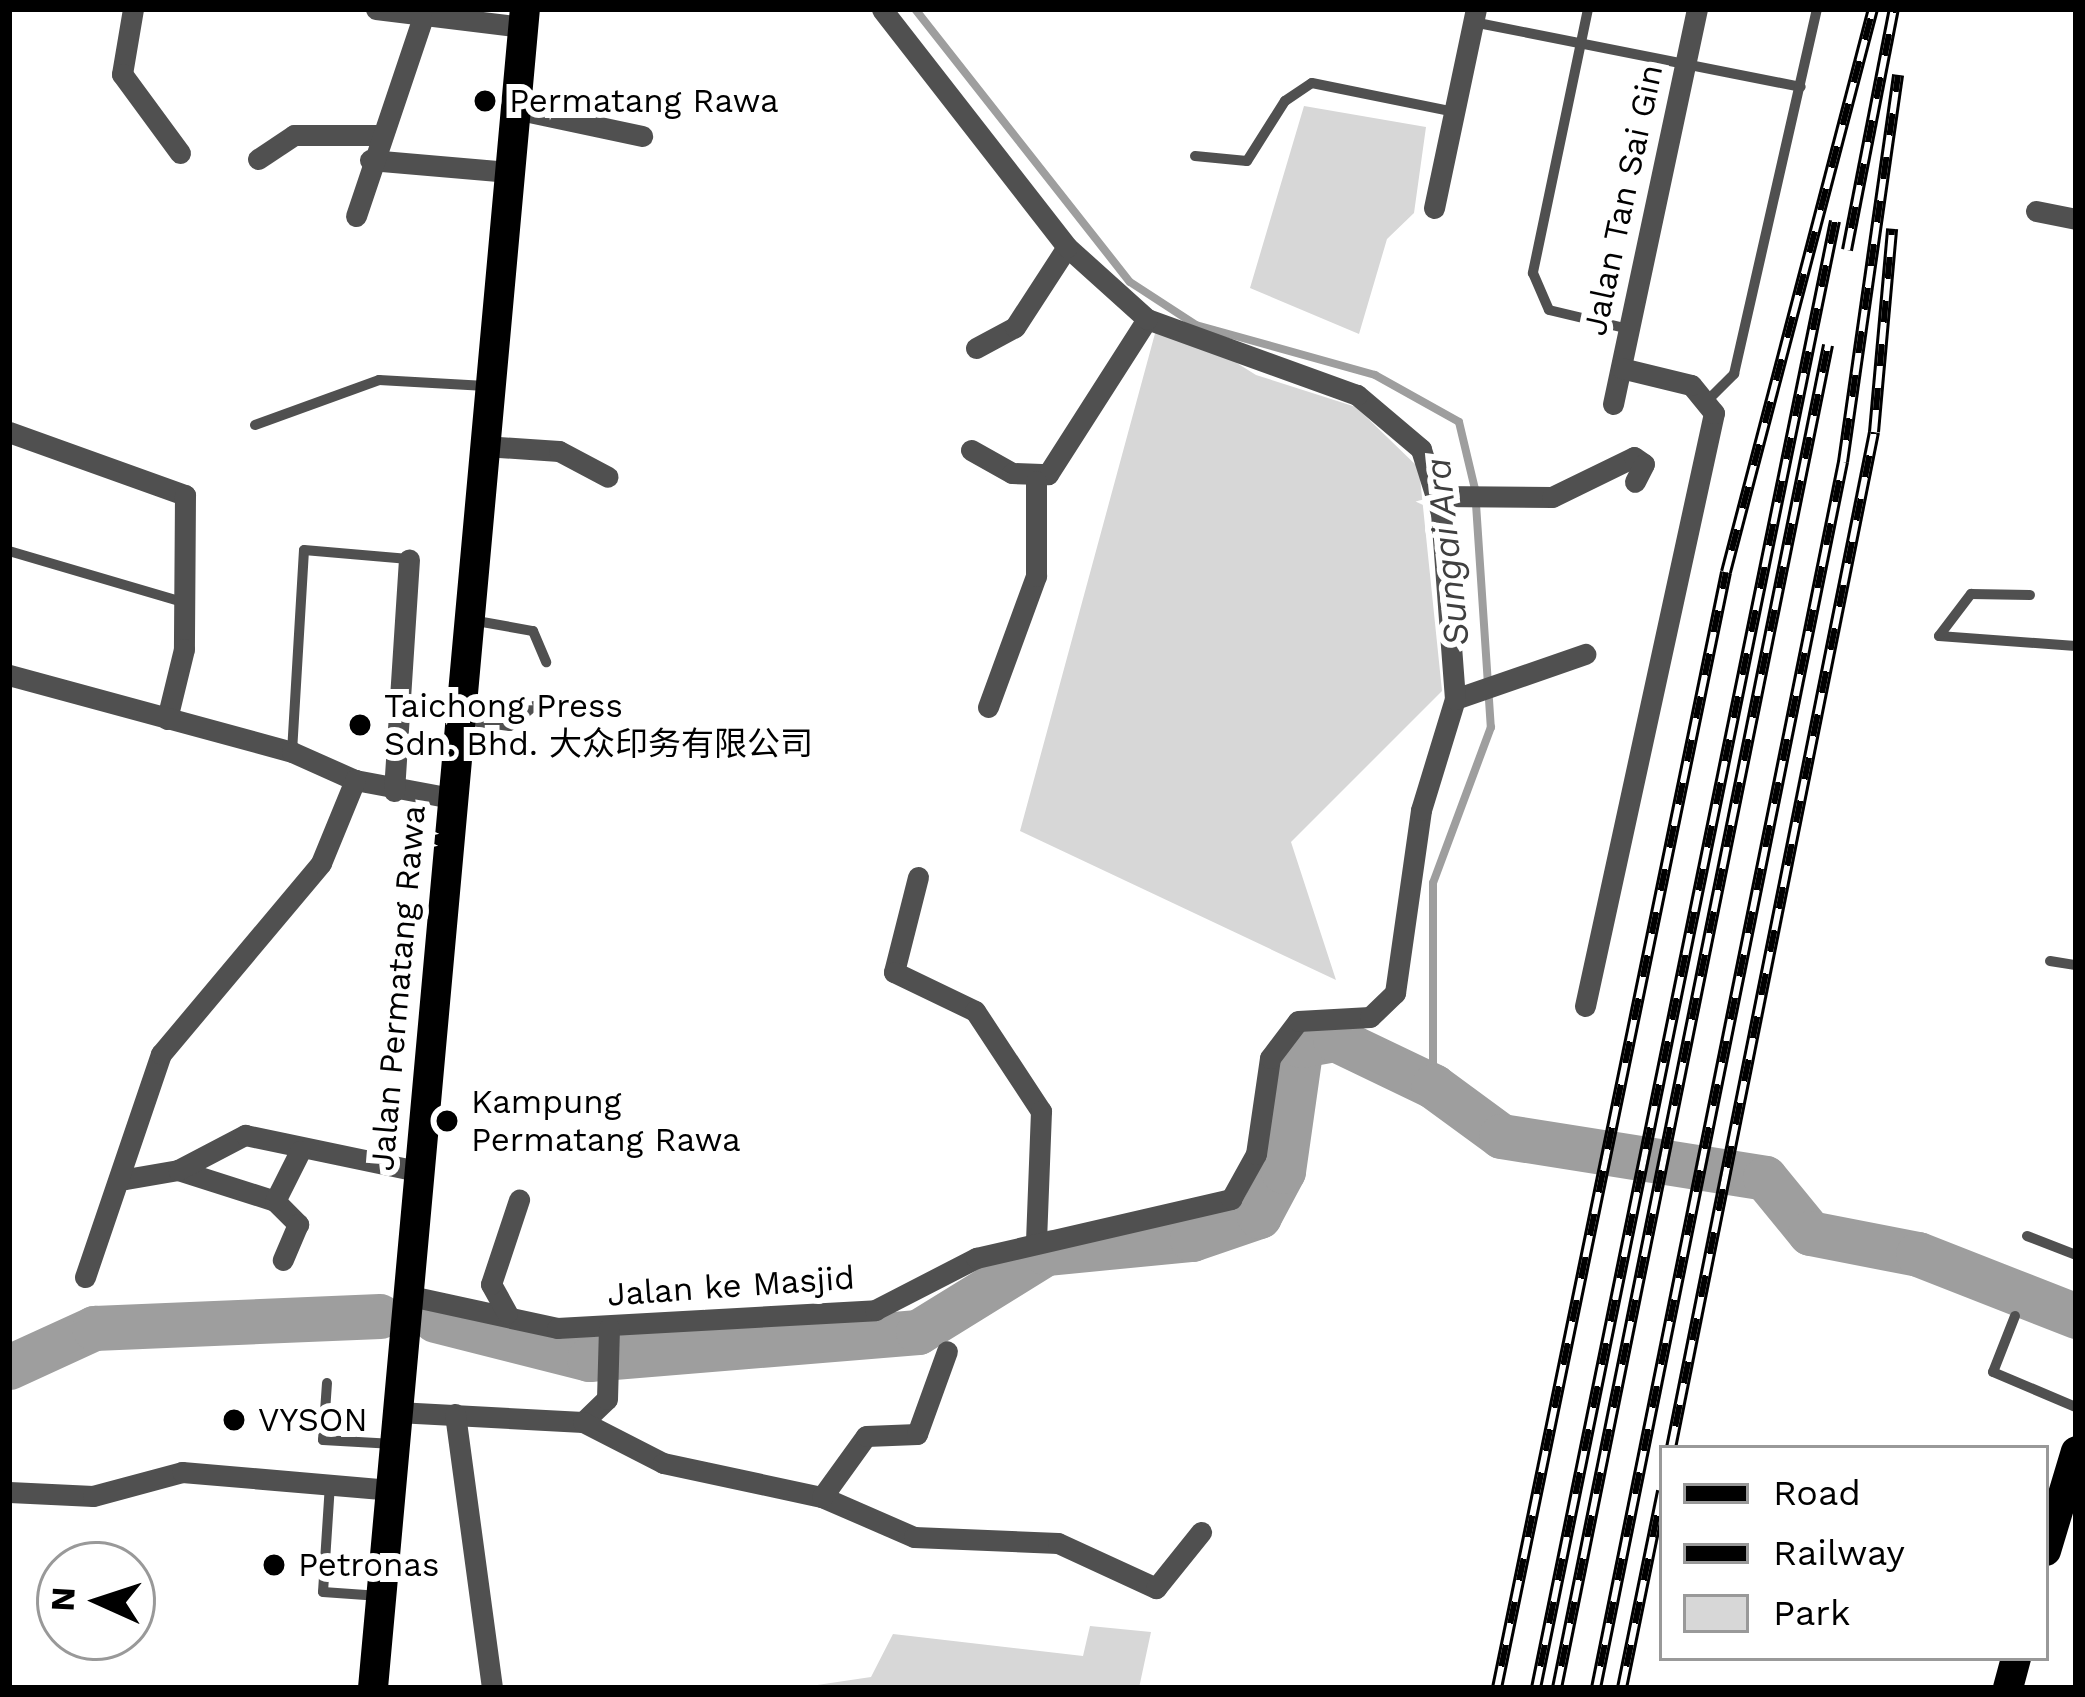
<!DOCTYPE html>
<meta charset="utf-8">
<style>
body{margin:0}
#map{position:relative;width:2085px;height:1697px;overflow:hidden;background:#fff;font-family:"Work Sans","Noto Sans SC",sans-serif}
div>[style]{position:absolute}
.green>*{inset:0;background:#d7d7d7}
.stream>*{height:8px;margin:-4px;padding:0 4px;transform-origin:4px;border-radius:4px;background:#9e9e9e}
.river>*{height:45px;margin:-22.5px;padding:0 22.5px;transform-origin:22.5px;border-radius:22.5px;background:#9e9e9e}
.lane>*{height:10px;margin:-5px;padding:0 5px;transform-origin:5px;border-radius:5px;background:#505050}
.street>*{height:21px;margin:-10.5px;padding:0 10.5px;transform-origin:10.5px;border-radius:10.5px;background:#505050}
.primary>*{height:30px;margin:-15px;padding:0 15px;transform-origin:15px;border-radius:15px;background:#000}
.rail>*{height:12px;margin-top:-6px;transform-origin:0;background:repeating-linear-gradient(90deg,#fff 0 22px,#000 0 44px);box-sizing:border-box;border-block:3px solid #000}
.dots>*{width:33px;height:33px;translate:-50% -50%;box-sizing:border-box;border:6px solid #fff;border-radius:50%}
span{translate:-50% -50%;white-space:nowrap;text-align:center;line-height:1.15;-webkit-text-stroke:12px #fff;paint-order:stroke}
.poi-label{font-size:33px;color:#000}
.left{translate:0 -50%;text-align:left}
.street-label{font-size:33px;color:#000}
.water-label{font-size:36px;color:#3f3f3f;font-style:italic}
.frame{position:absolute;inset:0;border:12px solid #000;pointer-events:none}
.legend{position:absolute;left:1659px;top:1445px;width:390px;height:216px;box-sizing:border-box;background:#fff;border:3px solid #999;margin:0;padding:15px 21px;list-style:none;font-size:36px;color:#000}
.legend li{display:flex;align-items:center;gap:24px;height:60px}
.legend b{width:60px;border:3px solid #999}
.north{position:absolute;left:36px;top:1541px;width:120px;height:120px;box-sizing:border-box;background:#fff;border:3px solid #999;border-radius:50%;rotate:273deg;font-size:33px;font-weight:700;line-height:48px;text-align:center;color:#000}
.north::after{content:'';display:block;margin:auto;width:42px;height:54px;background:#000;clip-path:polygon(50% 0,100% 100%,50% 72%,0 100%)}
</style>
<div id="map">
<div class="green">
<i style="clip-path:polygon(1304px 106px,1426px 127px,1414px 213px,1387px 239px,1359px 334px,1250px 288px)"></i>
<i style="clip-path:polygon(1160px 315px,1256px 375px,1356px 407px,1419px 468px,1442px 691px,1291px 842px,1336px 980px,1020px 831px)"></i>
<i style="clip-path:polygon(1090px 1626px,1151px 1632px,1139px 1688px,797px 1688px,871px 1677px,893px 1634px,1083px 1656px)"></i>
</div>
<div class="stream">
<i style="left:915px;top:9px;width:347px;rotate:51.8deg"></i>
<i style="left:1130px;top:282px;width:79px;rotate:33.1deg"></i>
<i style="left:1196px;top:325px;width:186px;rotate:15.6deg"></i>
<i style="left:1375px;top:375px;width:96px;rotate:29.2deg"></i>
<i style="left:1459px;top:422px;width:69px;rotate:76.6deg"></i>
<i style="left:1475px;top:489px;width:239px;rotate:86.2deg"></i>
<i style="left:1491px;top:727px;width:166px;rotate:110.4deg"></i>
<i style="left:1433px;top:883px;width:203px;rotate:90deg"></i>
</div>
<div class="river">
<i style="left:435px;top:1320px;width:159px;rotate:14.2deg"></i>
<i style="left:589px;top:1359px;width:330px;rotate:-4.7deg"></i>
<i style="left:918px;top:1332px;width:150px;rotate:-31.7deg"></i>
<i style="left:1046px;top:1253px;width:147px;rotate:-5.5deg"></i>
<i style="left:1192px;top:1239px;width:71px;rotate:-18.9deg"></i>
<i style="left:1259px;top:1216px;width:51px;rotate:-61.9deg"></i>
<i style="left:1283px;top:1171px;width:127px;rotate:-81.9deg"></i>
<i style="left:1301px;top:1045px;width:35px;rotate:-10deg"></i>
<i style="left:1335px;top:1039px;width:109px;rotate:25.6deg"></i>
<i style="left:1433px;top:1086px;width:84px;rotate:36.3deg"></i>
<i style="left:1501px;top:1136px;width:267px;rotate:9deg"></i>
<i style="left:1765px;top:1178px;width:71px;rotate:50.7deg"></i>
<i style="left:1810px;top:1233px;width:110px;rotate:11deg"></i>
<i style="left:1918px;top:1254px;width:170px;rotate:21.4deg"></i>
<i style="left:9px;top:1367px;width:94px;rotate:-24.6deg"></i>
<i style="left:94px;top:1328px;width:286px;rotate:-2.4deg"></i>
</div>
<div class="lane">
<i style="left:1588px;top:9px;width:270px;rotate:101.8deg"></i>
<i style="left:1533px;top:273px;width:40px;rotate:66.6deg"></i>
<i style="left:1549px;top:310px;width:82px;rotate:13.4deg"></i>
<i style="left:1473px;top:22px;width:334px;rotate:11.2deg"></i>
<i style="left:1195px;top:156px;width:52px;rotate:5.5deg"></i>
<i style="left:1247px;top:161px;width:71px;rotate:-57.7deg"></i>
<i style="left:1285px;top:101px;width:32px;rotate:-34deg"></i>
<i style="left:1312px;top:83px;width:145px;rotate:11.5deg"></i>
<i style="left:1711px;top:397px;width:33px;rotate:-45deg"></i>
<i style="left:1734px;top:374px;width:374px;rotate:-77.2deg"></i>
<i style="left:255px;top:425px;width:132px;rotate:-19.9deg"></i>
<i style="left:379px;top:380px;width:107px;rotate:3.2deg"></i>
<i style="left:9px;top:551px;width:180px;rotate:16.4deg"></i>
<i style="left:471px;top:620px;width:63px;rotate:10.1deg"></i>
<i style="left:533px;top:631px;width:34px;rotate:67deg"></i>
<i style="left:1939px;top:636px;width:137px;rotate:4.2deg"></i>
<i style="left:1939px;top:636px;width:53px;rotate:-52.7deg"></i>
<i style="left:1971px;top:594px;width:59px;rotate:1deg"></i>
<i style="left:463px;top:720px;width:47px;rotate:7.3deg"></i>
<i style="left:510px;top:726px;width:31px;rotate:-40deg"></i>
<i style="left:292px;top:752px;width:202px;rotate:-86.6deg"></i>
<i style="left:304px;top:550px;width:105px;rotate:4.9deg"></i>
<i style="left:2050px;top:961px;width:26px;rotate:9deg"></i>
<i style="left:2027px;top:1236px;width:53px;rotate:21.2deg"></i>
<i style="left:2015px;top:1316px;width:60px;rotate:111.4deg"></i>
<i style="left:1993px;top:1372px;width:90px;rotate:22.9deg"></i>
<i style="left:327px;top:1383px;width:57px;rotate:94deg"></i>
<i style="left:323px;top:1440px;width:71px;rotate:3.2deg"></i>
<i style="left:330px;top:1484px;width:108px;rotate:93.7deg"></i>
<i style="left:323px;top:1592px;width:57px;rotate:4deg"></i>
</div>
<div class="street">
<i style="left:133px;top:9px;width:66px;rotate:99.6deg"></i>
<i style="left:122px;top:74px;width:98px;rotate:53.7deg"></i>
<i style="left:376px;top:9px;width:148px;rotate:7deg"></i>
<i style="left:515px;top:109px;width:130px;rotate:12deg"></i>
<i style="left:258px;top:159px;width:43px;rotate:-33.7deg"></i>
<i style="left:294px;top:135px;width:82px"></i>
<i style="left:370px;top:160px;width:140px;rotate:4.9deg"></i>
<i style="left:1434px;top:208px;width:203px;rotate:-78.1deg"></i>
<i style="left:2036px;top:211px;width:41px;rotate:11.3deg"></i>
<i style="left:356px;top:216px;width:207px;rotate:-71.4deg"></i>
<i style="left:976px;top:348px;width:44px;rotate:-28.3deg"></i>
<i style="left:1015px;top:327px;width:95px;rotate:-57deg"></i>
<i style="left:1613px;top:404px;width:404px;rotate:-78deg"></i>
<i style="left:9px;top:432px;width:187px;rotate:19.7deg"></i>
<i style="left:185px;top:495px;width:154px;rotate:90.4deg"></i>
<i style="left:184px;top:649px;width:72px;rotate:103.7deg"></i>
<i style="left:484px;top:446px;width:75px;rotate:3.8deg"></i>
<i style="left:559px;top:451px;width:55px;rotate:28deg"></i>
<i style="left:971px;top:450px;width:47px;rotate:29.3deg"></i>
<i style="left:1012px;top:473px;width:36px;rotate:2deg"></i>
<i style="left:1048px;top:474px;width:184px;rotate:-57.4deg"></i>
<i style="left:1436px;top:496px;width:116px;rotate:0.5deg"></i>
<i style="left:1552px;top:497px;width:91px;rotate:-26deg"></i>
<i style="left:1634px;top:457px;width:12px;rotate:35deg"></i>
<i style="left:1644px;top:464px;width:20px;rotate:117deg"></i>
<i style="left:9px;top:675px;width:293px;rotate:15.2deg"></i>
<i style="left:292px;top:752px;width:69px;rotate:24deg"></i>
<i style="left:355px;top:780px;width:98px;rotate:10.6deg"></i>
<i style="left:1455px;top:699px;width:138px;rotate:-19.1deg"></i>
<i style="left:988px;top:707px;width:140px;rotate:-69.9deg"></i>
<i style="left:1036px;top:576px;width:95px;rotate:-90deg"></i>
<i style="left:394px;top:791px;width:232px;rotate:-86.3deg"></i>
<i style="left:918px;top:877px;width:98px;rotate:104.2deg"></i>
<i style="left:894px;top:972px;width:90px;rotate:25.7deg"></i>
<i style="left:975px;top:1011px;width:120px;rotate:56.6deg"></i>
<i style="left:1041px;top:1111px;width:132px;rotate:92.2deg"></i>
<i style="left:1585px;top:1006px;width:607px;rotate:-77.73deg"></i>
<i style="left:1714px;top:413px;width:36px;rotate:-129deg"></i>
<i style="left:1691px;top:385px;width:72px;rotate:-166.3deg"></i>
<i style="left:178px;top:1170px;width:102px;rotate:17.7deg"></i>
<i style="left:275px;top:1201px;width:33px;rotate:45deg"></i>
<i style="left:298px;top:1224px;width:39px;rotate:113deg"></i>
<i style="left:126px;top:1179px;width:53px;rotate:-9.8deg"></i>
<i style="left:178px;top:1170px;width:76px;rotate:-27.6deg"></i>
<i style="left:245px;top:1135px;width:176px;rotate:11.8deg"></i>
<i style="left:275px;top:1201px;width:56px;rotate:-63.4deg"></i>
<i style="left:85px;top:1277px;width:236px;rotate:-71.2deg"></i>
<i style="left:161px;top:1054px;width:249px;rotate:-50deg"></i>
<i style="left:321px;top:863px;width:90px;rotate:-67.7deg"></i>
<i style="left:406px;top:1295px;width:155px;rotate:12.3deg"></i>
<i style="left:557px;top:1328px;width:319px;rotate:-3.2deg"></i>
<i style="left:875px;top:1310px;width:114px;rotate:-27.2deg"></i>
<i style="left:976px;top:1258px;width:262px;rotate:-13deg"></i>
<i style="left:1231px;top:1199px;width:51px;rotate:-60.9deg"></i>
<i style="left:1256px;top:1154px;width:97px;rotate:-81.7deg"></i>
<i style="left:1270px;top:1058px;width:46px;rotate:-52.9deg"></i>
<i style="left:1298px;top:1021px;width:72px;rotate:-3.2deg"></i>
<i style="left:1370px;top:1017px;width:35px;rotate:-44deg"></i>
<i style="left:1395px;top:993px;width:185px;rotate:-81.9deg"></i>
<i style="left:1421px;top:810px;width:116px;rotate:-73deg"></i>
<i style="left:1455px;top:699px;width:187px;rotate:-94.3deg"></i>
<i style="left:1441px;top:513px;width:67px;rotate:-107.4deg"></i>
<i style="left:1421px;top:449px;width:84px;rotate:-139.8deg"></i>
<i style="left:1357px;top:395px;width:223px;rotate:-160.1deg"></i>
<i style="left:1147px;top:319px;width:108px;rotate:-138deg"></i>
<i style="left:1067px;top:247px;width:301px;rotate:-127.9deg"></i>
<i style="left:507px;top:1313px;width:33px;rotate:-119deg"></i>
<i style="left:491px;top:1284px;width:89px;rotate:-71.6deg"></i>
<i style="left:397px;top:1412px;width:186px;rotate:3.1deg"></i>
<i style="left:583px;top:1422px;width:33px;rotate:-44deg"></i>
<i style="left:607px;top:1399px;width:71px;rotate:-88.4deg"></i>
<i style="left:455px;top:1414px;width:276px;rotate:82.3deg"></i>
<i style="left:583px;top:1422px;width:90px;rotate:27.1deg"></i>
<i style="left:663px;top:1463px;width:163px;rotate:12.1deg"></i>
<i style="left:822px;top:1497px;width:100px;rotate:23.5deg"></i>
<i style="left:914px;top:1537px;width:144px;rotate:2.4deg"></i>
<i style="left:1058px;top:1543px;width:108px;rotate:24.7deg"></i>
<i style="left:1156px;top:1588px;width:72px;rotate:-51.2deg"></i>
<i style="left:9px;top:1492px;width:84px;rotate:2.7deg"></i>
<i style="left:93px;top:1496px;width:92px;rotate:-15.1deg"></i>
<i style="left:182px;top:1472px;width:209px;rotate:4.9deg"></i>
<i style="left:822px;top:1497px;width:75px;rotate:-54.2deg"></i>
<i style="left:866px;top:1436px;width:51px;rotate:-2.2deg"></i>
<i style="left:917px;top:1434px;width:88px;rotate:-70.1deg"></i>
</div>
<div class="primary">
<i style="left:2046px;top:1551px;width:104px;rotate:-73.3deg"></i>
<i style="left:373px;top:1688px;width:1686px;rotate:-84.83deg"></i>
<i style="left:2008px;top:1688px;width:31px;rotate:-75deg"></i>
</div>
<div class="rail">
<i style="left:1847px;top:250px;width:246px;rotate:-79deg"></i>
<i style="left:1671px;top:1448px;width:1036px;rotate:-78.7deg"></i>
<i style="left:1874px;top:432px;width:204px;rotate:-84.9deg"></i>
<i style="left:1497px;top:1688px;width:1139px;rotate:-78.4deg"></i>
<i style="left:1726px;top:572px;width:582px;rotate:-75.37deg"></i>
<i style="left:1536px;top:1688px;width:1497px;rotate:-78.48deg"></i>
<i style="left:1557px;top:1688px;width:1370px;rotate:-78.59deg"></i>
<i style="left:1596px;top:1688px;width:1251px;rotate:-78.61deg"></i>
<i style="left:1843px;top:462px;width:391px;rotate:-81.9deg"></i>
<i style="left:1622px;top:1688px;width:201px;rotate:-78.5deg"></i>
</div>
<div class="dots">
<i style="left:485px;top:101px;background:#000"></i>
<i style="left:360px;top:725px;background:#000"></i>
<i style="left:447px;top:1121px;background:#000"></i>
<i style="left:234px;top:1420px;background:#000"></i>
<i style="left:274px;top:1565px;background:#000"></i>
</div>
<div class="poi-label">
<span class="left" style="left:509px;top:101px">Permatang Rawa</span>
<span class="left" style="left:384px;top:725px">Taichong Press<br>Sdn. Bhd. 大众印务有限公司</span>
<span class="left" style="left:471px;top:1121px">Kampung<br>Permatang Rawa</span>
<span class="left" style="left:258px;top:1420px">VYSON</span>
<span class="left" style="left:298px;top:1565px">Petronas</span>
</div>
<div class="street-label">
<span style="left:1623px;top:200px;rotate:-78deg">Jalan Tan Sai Gin</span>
<span style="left:398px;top:988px;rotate:-85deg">Jalan Permatang Rawa</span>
<span style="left:731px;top:1286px;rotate:-4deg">Jalan ke Masjid</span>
</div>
<div class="water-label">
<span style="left:1448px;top:552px;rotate:-96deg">Sungai Ara</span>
</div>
<div class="frame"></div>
<ul class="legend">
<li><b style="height:15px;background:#000"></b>Road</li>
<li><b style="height:15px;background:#000"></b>Railway</li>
<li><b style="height:33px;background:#d7d7d7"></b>Park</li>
</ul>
<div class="north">N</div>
</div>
